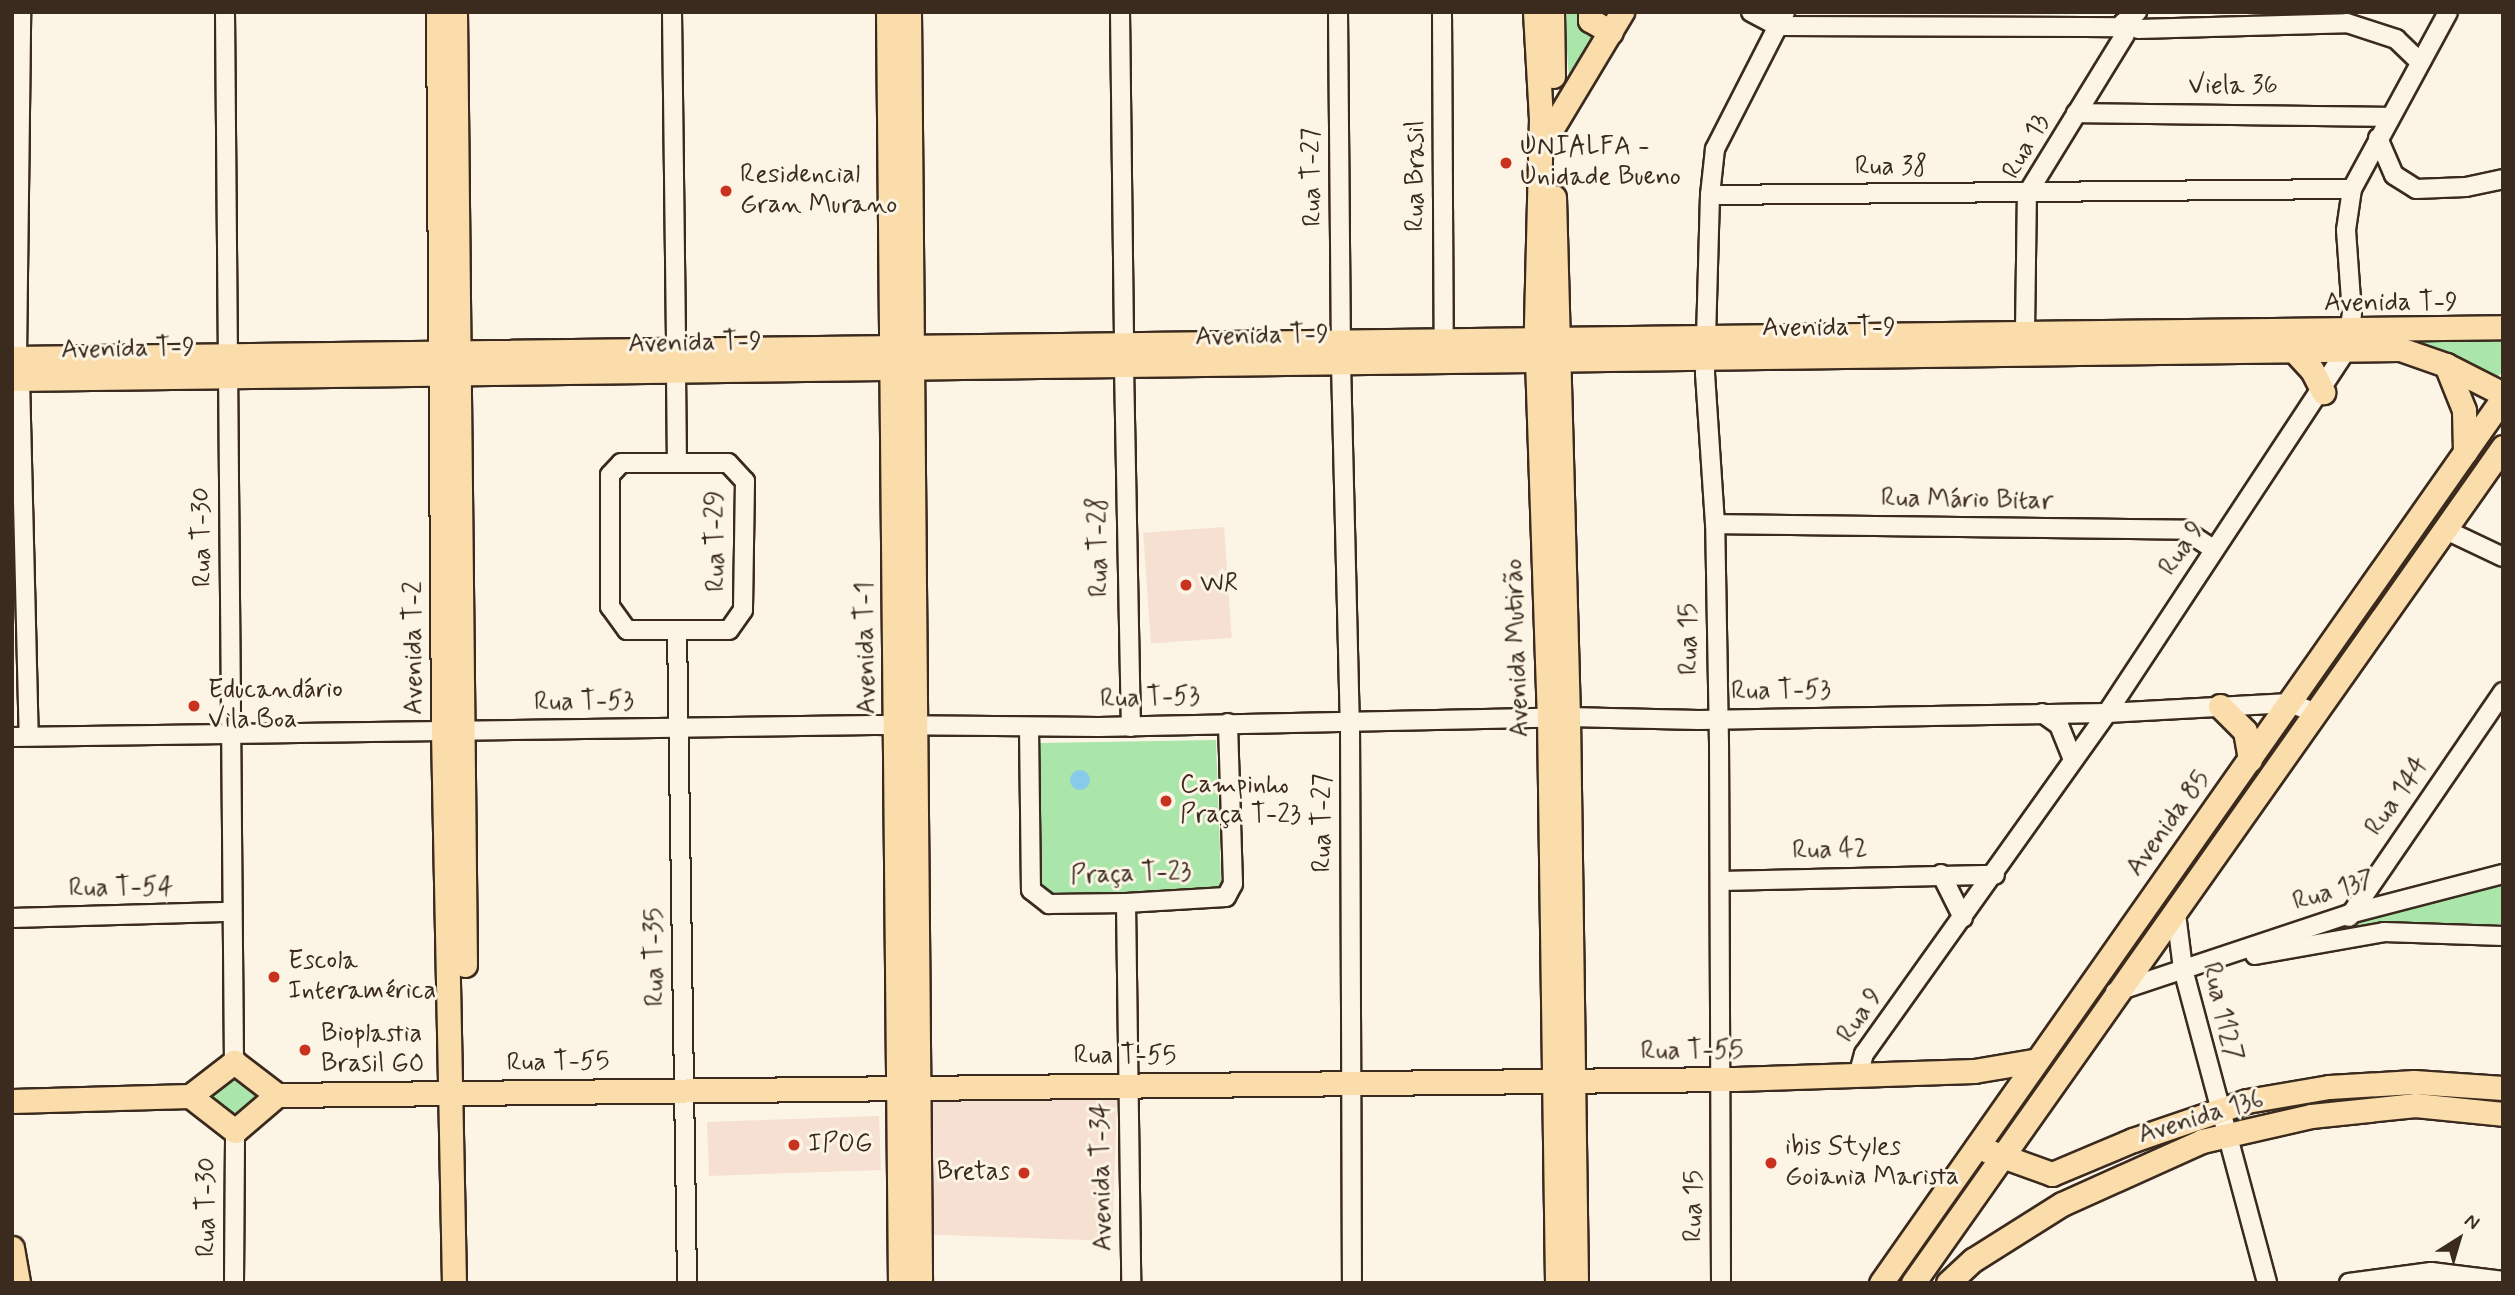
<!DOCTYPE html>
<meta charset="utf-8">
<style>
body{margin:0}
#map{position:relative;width:2515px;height:1295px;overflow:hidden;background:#fcf5e5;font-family:Mynerve,sans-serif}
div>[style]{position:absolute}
.built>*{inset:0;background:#f6e0d2;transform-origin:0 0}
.green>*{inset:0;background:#aae5aa}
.water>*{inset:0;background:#88cae9}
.round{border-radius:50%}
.roads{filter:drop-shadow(2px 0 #3b2a1e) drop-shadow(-2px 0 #3b2a1e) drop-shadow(0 2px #3b2a1e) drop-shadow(0 -2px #3b2a1e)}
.minor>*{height:18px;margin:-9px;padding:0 9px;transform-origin:9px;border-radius:9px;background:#fcf5e5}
.major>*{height:23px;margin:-11.5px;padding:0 11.5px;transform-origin:11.5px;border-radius:11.5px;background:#fbddab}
.dots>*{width:19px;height:19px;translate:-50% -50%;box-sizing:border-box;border:4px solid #fcf5e5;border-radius:50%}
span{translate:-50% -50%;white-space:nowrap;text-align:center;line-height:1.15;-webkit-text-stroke:6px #fcf5e5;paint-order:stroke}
.street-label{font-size:26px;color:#3b2a1e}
.poi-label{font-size:26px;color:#3b2a1e}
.left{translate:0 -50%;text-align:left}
.right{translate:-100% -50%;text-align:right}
.frame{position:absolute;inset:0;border:14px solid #3b2a1e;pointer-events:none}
.north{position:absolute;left:2424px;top:1204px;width:70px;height:70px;-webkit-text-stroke:5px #fcf5e5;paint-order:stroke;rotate:37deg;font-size:19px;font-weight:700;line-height:28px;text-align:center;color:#3b2a1e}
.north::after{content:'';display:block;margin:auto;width:24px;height:32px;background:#3b2a1e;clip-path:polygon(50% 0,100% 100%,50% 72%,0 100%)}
</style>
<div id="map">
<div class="built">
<i style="left:1224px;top:527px;width:111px;height:81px;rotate:86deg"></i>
<i style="left:1117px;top:1100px;width:141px;height:185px;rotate:92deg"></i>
<i style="left:879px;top:1116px;width:54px;height:172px;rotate:88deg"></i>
</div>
<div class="green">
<i style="clip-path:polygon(1564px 12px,1579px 12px,1595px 32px,1569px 78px)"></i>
<i style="clip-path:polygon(2503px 331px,2503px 371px,2492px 383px,2377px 338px)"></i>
<i style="clip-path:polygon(1216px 740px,1221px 882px,1216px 891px,1051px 895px,1039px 886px,1040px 743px)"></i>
<i style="clip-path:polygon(2503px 876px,2503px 931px,2359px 931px,2358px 918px)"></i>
<i style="clip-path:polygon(232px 1073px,249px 1083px,262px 1099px,236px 1117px,209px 1105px,206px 1092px)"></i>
</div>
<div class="water">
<i class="round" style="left:1070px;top:770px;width:20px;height:20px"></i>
</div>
<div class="roads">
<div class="minor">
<i style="left:225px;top:12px;width:1050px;rotate:89.51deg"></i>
<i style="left:672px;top:12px;width:337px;rotate:89.3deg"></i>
<i style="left:1120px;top:12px;width:330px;rotate:89.3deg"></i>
<i style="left:1338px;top:12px;width:329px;rotate:89.5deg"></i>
<i style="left:1442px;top:12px;width:328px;rotate:89.7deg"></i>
<i style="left:1751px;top:12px;width:30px;rotate:28deg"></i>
<i style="left:1777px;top:26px;width:344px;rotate:0.2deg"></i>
<i style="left:2138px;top:29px;width:209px;rotate:-1.6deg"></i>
<i style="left:2347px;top:23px;width:52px;rotate:18.1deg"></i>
<i style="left:2396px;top:39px;width:30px;rotate:44deg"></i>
<i style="left:2124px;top:35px;width:12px;rotate:-95deg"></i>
<i style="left:2123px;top:23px;width:18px;rotate:-38deg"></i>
<i style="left:2076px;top:113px;width:312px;rotate:0.7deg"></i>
<i style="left:2378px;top:138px;width:40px;rotate:66.6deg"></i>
<i style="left:2394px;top:175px;width:26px;rotate:32deg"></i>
<i style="left:2416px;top:189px;width:50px;rotate:-2.3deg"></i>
<i style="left:2466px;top:187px;width:38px;rotate:-12deg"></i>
<i style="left:1710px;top:195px;width:642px;rotate:-0.54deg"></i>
<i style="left:2025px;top:332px;width:138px;rotate:-89.2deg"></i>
<i style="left:2027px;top:194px;width:187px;rotate:-58.4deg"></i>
<i style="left:17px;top:358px;width:346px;rotate:-89.3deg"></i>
<i style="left:1341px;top:363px;width:359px;rotate:88.6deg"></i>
<i style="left:1350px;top:722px;width:561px;rotate:89.8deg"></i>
<i style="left:1124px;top:366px;width:361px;rotate:88.9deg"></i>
<i style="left:676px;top:372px;width:90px;rotate:89.4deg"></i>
<i style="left:20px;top:379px;width:357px;rotate:88.6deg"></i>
<i style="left:621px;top:463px;width:107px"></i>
<i style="left:728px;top:463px;width:25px;rotate:47deg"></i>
<i style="left:745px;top:481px;width:129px;rotate:90.9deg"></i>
<i style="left:743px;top:610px;width:24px;rotate:125deg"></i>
<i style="left:729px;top:630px;width:102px;rotate:180deg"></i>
<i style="left:627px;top:630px;width:29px;rotate:-126deg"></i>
<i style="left:610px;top:607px;width:132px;rotate:-90deg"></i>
<i style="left:610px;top:475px;width:16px;rotate:-47deg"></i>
<i style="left:1715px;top:524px;width:469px;rotate:0.7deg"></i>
<i style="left:2184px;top:530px;width:35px;rotate:33deg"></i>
<i style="left:2446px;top:530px;width:63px;rotate:25.3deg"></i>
<i style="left:677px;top:630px;width:653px;rotate:89.12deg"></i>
<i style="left:2042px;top:713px;width:21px;rotate:35deg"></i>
<i style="left:2059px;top:725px;width:37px;rotate:68deg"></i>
<i style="left:1029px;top:728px;width:162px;rotate:89.3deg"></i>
<i style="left:1031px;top:890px;width:23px;rotate:38deg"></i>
<i style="left:1049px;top:904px;width:77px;rotate:-0.7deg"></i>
<i style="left:1126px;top:903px;width:100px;rotate:-3.4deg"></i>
<i style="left:1226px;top:897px;width:15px;rotate:-62deg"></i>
<i style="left:1233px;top:884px;width:161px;rotate:-91.8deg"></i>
<i style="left:12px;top:737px;width:862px;rotate:-0.8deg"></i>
<i style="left:874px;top:725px;width:225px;rotate:0.5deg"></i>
<i style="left:1099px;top:727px;width:469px;rotate:-1.2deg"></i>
<i style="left:1568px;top:717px;width:131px;rotate:1.3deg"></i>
<i style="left:1699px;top:720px;width:408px;rotate:-1deg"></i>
<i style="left:2107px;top:713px;width:183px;rotate:-3.1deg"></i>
<i style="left:2290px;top:703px;width:30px;rotate:21deg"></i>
<i style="left:1941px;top:874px;width:49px;rotate:63.4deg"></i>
<i style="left:1721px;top:881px;width:274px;rotate:-1.3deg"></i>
<i style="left:1126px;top:903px;width:380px;rotate:89.2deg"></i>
<i style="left:2176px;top:914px;width:55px;rotate:82.7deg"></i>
<i style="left:2183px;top:969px;width:325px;rotate:75deg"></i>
<i style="left:2349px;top:917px;width:273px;rotate:-55.6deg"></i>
<i style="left:12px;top:918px;width:220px;rotate:-1.6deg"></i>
<i style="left:2255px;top:955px;width:131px;rotate:-10.1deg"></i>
<i style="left:2384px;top:932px;width:119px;rotate:1.9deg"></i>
<i style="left:2115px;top:992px;width:247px;rotate:-18.4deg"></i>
<i style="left:2349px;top:914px;width:159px;rotate:-14.6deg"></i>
<i style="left:1858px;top:1076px;width:23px;rotate:-75deg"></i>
<i style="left:1864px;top:1054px;width:419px;rotate:-54.5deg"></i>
<i style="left:2107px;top:713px;width:434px;rotate:-56.6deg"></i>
<i style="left:2346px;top:351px;width:37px;rotate:-81deg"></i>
<i style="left:2352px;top:314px;width:84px;rotate:-94.1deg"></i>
<i style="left:2346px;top:230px;width:41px;rotate:-81.7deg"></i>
<i style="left:2352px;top:189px;width:201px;rotate:-61.5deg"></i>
<i style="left:234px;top:1283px;width:152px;rotate:-89.6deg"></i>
<i style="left:1721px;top:1283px;width:540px;rotate:-90.21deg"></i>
<i style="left:1719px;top:743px;width:219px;rotate:-91deg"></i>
<i style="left:1715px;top:524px;width:150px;rotate:-93.8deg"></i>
<i style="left:1705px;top:374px;width:179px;rotate:-88.4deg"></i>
<i style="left:1710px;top:195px;width:46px;rotate:-83.8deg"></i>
<i style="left:1715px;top:149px;width:154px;rotate:-62.9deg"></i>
<i style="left:2349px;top:1283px;width:83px;rotate:-7.6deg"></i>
<i style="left:2431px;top:1272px;width:73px;rotate:7.1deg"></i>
</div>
<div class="major">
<i style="left:438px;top:12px;width:719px;rotate:89.6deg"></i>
<i style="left:443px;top:731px;width:552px;rotate:88.86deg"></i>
<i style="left:455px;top:12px;width:953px;rotate:89.4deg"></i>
<i style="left:888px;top:12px;width:1271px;rotate:89.46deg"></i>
<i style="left:909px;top:12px;width:1271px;rotate:89.5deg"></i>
<i style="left:1535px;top:12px;width:107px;rotate:86.8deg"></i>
<i style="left:1541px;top:119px;width:210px;rotate:91.4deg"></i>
<i style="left:1536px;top:329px;width:388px;rotate:88.1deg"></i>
<i style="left:1549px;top:717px;width:566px;rotate:89.19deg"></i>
<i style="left:1552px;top:12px;width:64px;rotate:89.1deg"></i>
<i style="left:1590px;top:12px;width:8px;rotate:90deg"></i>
<i style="left:1590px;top:20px;width:24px;rotate:30deg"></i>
<i style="left:1554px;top:125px;width:132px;rotate:-59deg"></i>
<i style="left:1554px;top:197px;width:520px;rotate:88.46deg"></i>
<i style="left:1568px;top:717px;width:566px;rotate:89.19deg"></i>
<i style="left:2296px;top:353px;width:23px;rotate:47deg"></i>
<i style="left:2312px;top:370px;width:25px;rotate:63deg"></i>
<i style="left:12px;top:358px;width:2491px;rotate:-0.71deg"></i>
<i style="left:2446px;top:365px;width:48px;rotate:68.2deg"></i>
<i style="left:2464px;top:410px;width:42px;rotate:88.6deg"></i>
<i style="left:12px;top:379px;width:2388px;rotate:-0.72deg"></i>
<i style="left:2400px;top:349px;width:49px;rotate:19.2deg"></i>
<i style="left:2446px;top:365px;width:64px;rotate:27deg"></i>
<i style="left:2220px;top:706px;width:35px;rotate:45deg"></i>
<i style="left:2245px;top:731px;width:29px;rotate:80deg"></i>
<i style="left:190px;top:1096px;width:57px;rotate:37.9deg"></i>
<i style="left:235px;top:1131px;width:55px;rotate:-40.6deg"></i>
<i style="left:12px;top:1101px;width:178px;rotate:-1.6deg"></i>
<i style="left:190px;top:1096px;width:56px;rotate:-37.7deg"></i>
<i style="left:234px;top:1062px;width:54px;rotate:37.5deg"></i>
<i style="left:277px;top:1095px;width:1458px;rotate:-0.63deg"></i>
<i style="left:1735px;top:1079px;width:239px;rotate:-1.9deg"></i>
<i style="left:1974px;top:1071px;width:61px;rotate:-9.5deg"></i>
<i style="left:1988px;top:1151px;width:68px;rotate:19.8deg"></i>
<i style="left:2052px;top:1174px;width:88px;rotate:-22.8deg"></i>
<i style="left:2133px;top:1140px;width:120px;rotate:-18.9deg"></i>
<i style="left:2247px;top:1101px;width:83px;rotate:-9.7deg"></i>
<i style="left:2329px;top:1087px;width:85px;rotate:-3.4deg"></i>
<i style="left:2414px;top:1082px;width:89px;rotate:3.9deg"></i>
<i style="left:12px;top:1248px;width:36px;rotate:80deg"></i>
<i style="left:1881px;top:1283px;width:1082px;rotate:-54.9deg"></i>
<i style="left:1913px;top:1283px;width:1023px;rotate:-54.79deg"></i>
<i style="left:1948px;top:1283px;width:34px;rotate:-43deg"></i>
<i style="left:1973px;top:1260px;width:105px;rotate:-32.2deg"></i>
<i style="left:2062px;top:1204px;width:154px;rotate:-24.2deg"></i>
<i style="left:2202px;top:1141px;width:112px;rotate:-12.9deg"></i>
<i style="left:2311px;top:1116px;width:105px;rotate:-6deg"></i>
<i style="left:2415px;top:1105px;width:88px;rotate:5.8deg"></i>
</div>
</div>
<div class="dots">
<i style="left:1506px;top:163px;background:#c8321e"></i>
<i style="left:726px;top:191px;background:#c8321e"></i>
<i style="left:1186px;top:585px;background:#c8321e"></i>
<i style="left:194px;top:706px;background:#c8321e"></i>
<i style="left:1166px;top:801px;background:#c8321e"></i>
<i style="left:274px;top:977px;background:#c8321e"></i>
<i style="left:305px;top:1050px;background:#c8321e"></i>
<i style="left:794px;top:1145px;background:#c8321e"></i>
<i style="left:1771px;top:1163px;background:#c8321e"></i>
<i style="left:1024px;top:1173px;background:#c8321e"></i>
</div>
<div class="street-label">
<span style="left:2233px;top:87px">Viela 36</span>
<span style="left:2027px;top:147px;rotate:-61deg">Rua 13</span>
<span style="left:1891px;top:168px">Rua 38</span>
<span style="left:1417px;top:176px;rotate:-90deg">Rua Brasil</span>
<span style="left:1313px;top:177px;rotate:-91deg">Rua T-27</span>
<span style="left:2391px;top:304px">Avenida T-9</span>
<span style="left:1829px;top:329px">Avenida T-9</span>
<span style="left:1262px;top:337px;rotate:-1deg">Avenida T-9</span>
<span style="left:695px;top:344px;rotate:-1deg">Avenida T-9</span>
<span style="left:128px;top:350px;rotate:-1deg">Avenida T-9</span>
<span style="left:1967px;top:501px;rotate:1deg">Rua Mário Bitar</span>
<span style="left:203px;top:537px;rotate:-91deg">Rua T-30</span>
<span style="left:717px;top:541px;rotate:-91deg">Rua T-29</span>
<span style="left:1100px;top:547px;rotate:-91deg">Rua T-28</span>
<span style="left:2183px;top:549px;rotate:-56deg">Rua 9</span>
<span style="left:1690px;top:639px;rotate:-91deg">Rua 15</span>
<span style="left:415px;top:648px;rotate:-90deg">Avenida T-2</span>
<span style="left:867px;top:648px;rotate:-91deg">Avenida T-1</span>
<span style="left:1518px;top:648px;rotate:-92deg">Avenida Mutirão</span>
<span style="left:1781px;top:692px;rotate:-1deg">Rua T-53</span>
<span style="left:1150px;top:699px;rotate:-2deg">Rua T-53</span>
<span style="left:584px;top:703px;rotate:-1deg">Rua T-53</span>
<span style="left:2398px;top:797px;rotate:-55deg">Rua 144</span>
<span style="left:1324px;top:823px;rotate:-90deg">Rua T-27</span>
<span style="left:2169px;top:824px;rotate:-54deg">Avenida 85</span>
<span style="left:1830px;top:851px;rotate:-2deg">Rua 42</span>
<span style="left:1131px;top:875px;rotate:-2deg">Praça T-23</span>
<span style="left:121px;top:889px;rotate:-1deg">Rua T-54</span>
<span style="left:2334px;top:892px;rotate:-17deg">Rua 137</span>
<span style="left:656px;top:957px;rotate:-91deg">Rua T-35</span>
<span style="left:2221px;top:1012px;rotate:76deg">Rua 1127</span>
<span style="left:1861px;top:1016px;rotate:-56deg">Rua 9</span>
<span style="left:1692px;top:1052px;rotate:-1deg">Rua T-55</span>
<span style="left:1125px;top:1057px">Rua T-55</span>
<span style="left:558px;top:1063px;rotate:-1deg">Rua T-55</span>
<span style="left:2201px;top:1118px;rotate:-17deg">Avenida 136</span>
<span style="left:1103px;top:1177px;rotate:-91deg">Avenida T-34</span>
<span style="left:1695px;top:1206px;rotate:-90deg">Rua 15</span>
<span style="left:208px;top:1207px;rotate:-90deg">Rua T-30</span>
</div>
<div class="poi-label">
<span class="left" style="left:1520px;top:163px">UNIALFA -<br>Unidade Bueno</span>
<span class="left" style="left:740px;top:191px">Residencial<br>Gran Murano</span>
<span class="left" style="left:1200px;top:585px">WR</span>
<span class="left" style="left:208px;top:706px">Educandário<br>Vila Boa</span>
<span class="left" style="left:1180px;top:801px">Campinho<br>Praça T-23</span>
<span class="left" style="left:288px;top:977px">Escola<br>Interamérica</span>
<span class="left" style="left:321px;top:1050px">Bioplastia<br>Brasil GO</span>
<span class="left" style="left:808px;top:1145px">IPOG</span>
<span class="left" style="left:1785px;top:1163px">ibis Styles<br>Goiania Marista</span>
<span class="right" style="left:1010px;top:1173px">Bretas</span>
</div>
<div class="frame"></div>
<div class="north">N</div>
</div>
